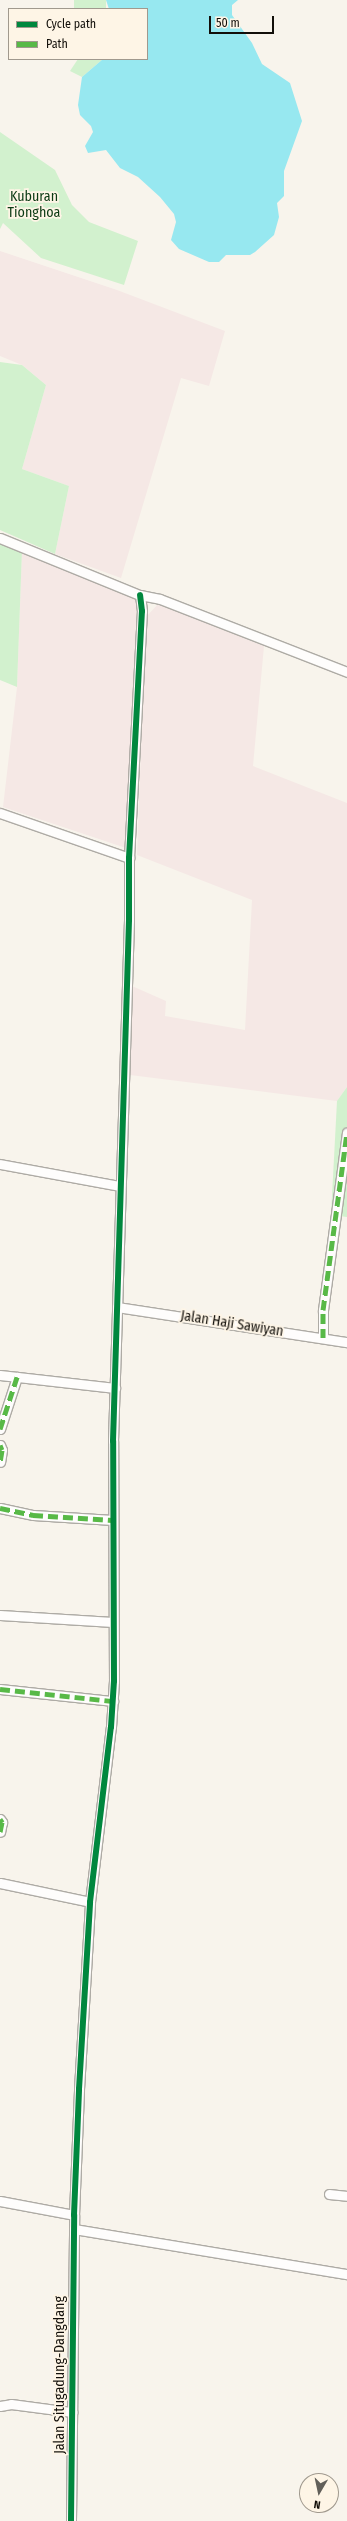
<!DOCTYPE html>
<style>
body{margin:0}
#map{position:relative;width:347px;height:2521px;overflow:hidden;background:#f8f4ec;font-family:"Fira Sans Condensed",sans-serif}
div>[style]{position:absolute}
.industrial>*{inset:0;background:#f5e8e5}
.green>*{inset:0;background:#d2f1ce;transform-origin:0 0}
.water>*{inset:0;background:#97e8f0}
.roads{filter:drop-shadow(1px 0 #aeaba5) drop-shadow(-1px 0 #aeaba5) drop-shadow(0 1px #aeaba5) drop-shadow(0 -1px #aeaba5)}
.minor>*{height:9px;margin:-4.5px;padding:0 4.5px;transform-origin:4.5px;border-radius:4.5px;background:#fefdfc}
.quiet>*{height:5px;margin-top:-2.5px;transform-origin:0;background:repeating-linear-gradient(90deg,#58b947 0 10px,transparent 0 15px)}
.cycleway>*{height:6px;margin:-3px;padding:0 3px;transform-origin:3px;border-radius:3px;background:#00873e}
span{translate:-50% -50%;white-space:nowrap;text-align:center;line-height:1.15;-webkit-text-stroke:3.5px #fef5e6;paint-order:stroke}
.park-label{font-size:14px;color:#0b3a13}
.street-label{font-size:14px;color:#120f0a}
.legend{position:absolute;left:8px;top:8px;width:140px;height:52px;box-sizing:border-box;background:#fef5e6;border:1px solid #a0998e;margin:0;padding:5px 7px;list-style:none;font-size:12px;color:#120f0a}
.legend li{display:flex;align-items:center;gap:8px;height:20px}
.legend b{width:20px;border:1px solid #a0998e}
.north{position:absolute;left:299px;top:2473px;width:40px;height:40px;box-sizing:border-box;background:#fef5e6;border:1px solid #a0998e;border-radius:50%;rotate:189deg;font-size:11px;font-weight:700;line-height:16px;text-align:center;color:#120f0a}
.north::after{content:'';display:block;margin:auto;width:14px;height:18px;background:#625f59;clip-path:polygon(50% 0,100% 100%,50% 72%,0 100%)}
.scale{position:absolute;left:209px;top:16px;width:65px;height:18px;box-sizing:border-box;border:2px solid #120f0a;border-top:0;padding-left:5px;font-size:12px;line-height:14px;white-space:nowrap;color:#120f0a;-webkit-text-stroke:3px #fef5e6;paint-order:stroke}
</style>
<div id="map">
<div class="industrial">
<i style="clip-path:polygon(0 251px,117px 290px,225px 331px,209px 386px,181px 378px,121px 578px,55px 554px,69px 486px,22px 469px,46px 385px,22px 365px,0 356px)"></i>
<i style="clip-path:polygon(22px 550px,130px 593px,137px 601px,126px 848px,3px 807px,17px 687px)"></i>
<i style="clip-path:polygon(159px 603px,264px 646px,253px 766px,347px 803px,347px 1087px,337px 1101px,130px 1075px,132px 986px,166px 1001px,165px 1016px,245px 1030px,252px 900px,137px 855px,146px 617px)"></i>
</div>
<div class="green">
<i style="left:74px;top:0;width:32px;height:9px"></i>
<i style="clip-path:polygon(78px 59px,103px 59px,82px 77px,70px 71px)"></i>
<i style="clip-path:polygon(0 132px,55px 170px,72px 205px,89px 222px,138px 241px,124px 285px,41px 258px,3px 223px,0 229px)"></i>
<i style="clip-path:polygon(0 362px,22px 365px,46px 385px,22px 469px,69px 486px,55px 554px,0 530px)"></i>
<i style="clip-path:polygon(0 542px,22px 550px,17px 687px,0 680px)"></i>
<i style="clip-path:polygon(347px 1087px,347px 1217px,331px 1215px,337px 1101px)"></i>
</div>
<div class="water">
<i style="clip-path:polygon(106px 0,238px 0,232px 5px,232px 15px,252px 43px,262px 64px,290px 83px,302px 121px,284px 171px,284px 196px,277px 203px,279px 217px,274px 235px,255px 252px,250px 255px,226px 255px,219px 262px,209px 262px,179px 249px,171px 240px,176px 222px,174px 214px,160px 197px,138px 177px,120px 168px,106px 150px,88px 153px,85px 146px,93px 132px,91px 126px,80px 115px,78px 105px,82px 77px,103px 59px,147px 59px,147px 9px,109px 9px)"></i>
</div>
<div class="roads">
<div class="minor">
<i style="left:0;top:538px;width:151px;rotate:22.2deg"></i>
<i style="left:140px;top:595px;width:20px;rotate:11deg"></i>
<i style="left:160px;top:599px;width:201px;rotate:21.3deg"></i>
<i style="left:0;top:813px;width:137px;rotate:19.2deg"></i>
<i style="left:0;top:1164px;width:122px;rotate:10.4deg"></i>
<i style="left:117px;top:1307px;width:233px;rotate:8.7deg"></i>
<i style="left:323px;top:1338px;width:28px;rotate:-90deg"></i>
<i style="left:323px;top:1310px;width:179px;rotate:-82.3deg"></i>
<i style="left:0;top:1375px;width:116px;rotate:6.4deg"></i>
<i style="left:0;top:1429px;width:55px;rotate:-71.9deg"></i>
<i style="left:0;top:1445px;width:5px;rotate:68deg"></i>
<i style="left:2px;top:1450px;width:12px;rotate:99deg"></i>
<i style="left:0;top:1508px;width:34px;rotate:12deg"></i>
<i style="left:33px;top:1515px;width:80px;rotate:3.6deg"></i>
<i style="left:0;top:1615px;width:113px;rotate:3.5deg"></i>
<i style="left:0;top:1689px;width:114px;rotate:6.1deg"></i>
<i style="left:0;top:1819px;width:4px;rotate:56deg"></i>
<i style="left:2px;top:1822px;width:10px;rotate:101deg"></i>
<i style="left:0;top:1883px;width:92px;rotate:11.9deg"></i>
<i style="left:329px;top:2194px;width:18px;rotate:6deg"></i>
<i style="left:0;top:2201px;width:75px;rotate:10.7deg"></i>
<i style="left:74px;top:2229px;width:277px;rotate:9.4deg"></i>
<i style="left:0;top:2406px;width:11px;rotate:-10deg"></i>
<i style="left:11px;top:2404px;width:62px;rotate:7.5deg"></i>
<i style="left:71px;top:2521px;width:306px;rotate:-89.4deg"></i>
<i style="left:74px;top:2215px;width:126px;rotate:-87.7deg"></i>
<i style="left:79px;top:2089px;width:187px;rotate:-86.6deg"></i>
<i style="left:90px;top:1902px;width:176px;rotate:-83.2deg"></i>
<i style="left:111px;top:1727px;width:46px;rotate:-86.3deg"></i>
<i style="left:114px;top:1681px;width:240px;rotate:-90.2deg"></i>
<i style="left:113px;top:1441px;width:521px;rotate:-88.24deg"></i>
<i style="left:129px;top:920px;width:62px;rotate:-90deg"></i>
<i style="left:129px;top:858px;width:247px;rotate:-87deg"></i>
<i style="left:142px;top:611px;width:16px;rotate:-97deg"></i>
</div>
</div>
<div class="quiet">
<i style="left:323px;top:1338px;width:28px;rotate:-90deg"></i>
<i style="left:323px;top:1310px;width:179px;rotate:-82.3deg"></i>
<i style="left:0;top:1429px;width:55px;rotate:-71.9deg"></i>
<i style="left:0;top:1445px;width:5px;rotate:68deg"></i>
<i style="left:2px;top:1450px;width:12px;rotate:99deg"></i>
<i style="left:0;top:1508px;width:34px;rotate:12deg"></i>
<i style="left:33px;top:1515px;width:80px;rotate:3.6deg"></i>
<i style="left:0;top:1689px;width:114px;rotate:6.1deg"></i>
<i style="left:0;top:1819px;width:4px;rotate:56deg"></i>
<i style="left:2px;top:1822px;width:10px;rotate:101deg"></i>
</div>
<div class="cycleway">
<i style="left:71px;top:2521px;width:306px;rotate:-89.4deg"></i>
<i style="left:74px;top:2215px;width:126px;rotate:-87.7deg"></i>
<i style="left:79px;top:2089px;width:187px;rotate:-86.6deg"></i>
<i style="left:90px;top:1902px;width:176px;rotate:-83.2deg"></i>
<i style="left:111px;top:1727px;width:46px;rotate:-86.3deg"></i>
<i style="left:114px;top:1681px;width:240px;rotate:-90.2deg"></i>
<i style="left:113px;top:1441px;width:521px;rotate:-88.24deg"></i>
<i style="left:129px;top:920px;width:62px;rotate:-90deg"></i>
<i style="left:129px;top:858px;width:247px;rotate:-87deg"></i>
<i style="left:142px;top:611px;width:16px;rotate:-97deg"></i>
</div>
<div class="park-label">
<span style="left:34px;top:205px">Kuburan<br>Tionghoa</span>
</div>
<div class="street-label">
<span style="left:232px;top:1324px;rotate:9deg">Jalan Haji Sawiyan</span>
<span style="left:60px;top:2375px;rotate:-90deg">Jalan Situgadung-Dangdang</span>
</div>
<ul class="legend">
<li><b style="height:5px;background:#00873e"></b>Cycle path</li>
<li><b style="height:5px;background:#58b947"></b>Path</li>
</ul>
<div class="north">N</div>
<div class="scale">50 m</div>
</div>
